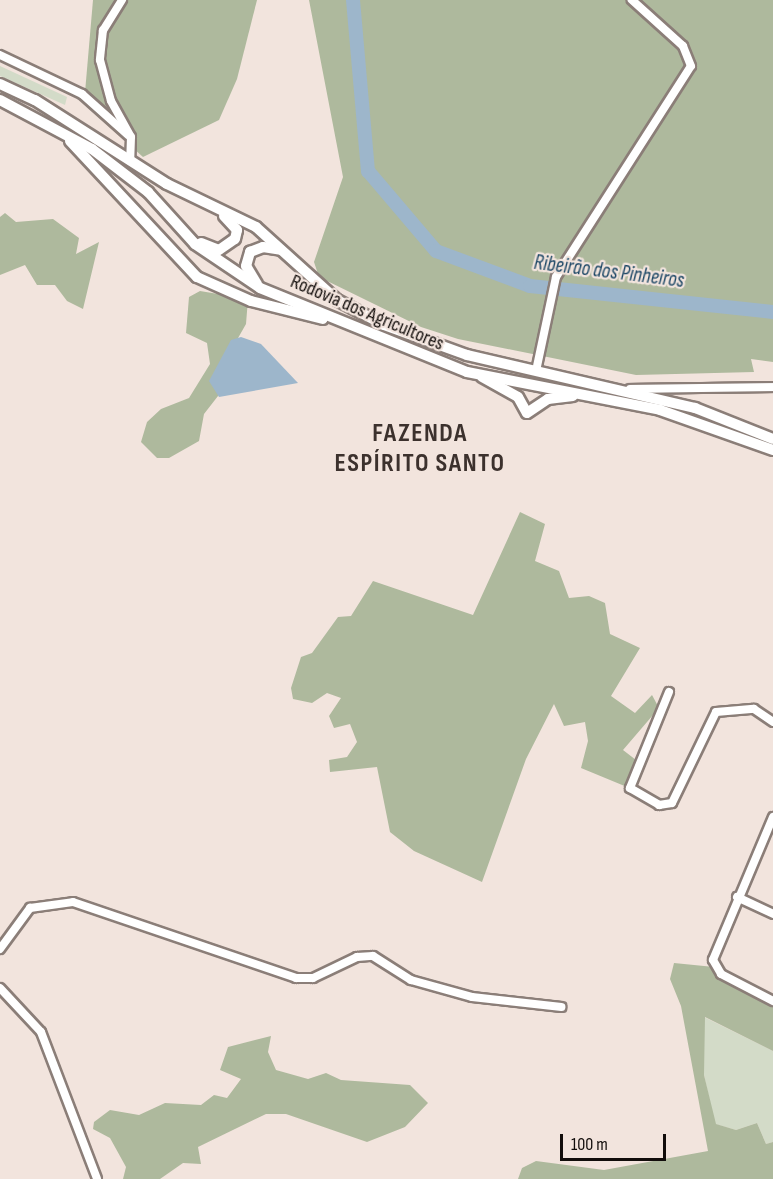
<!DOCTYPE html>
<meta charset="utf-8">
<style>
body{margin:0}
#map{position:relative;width:773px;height:1179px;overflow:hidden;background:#f2e4dd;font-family:"Sofia Sans Condensed",sans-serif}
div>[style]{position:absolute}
.green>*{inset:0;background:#d3dbc8}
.forest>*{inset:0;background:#aeb99d}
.water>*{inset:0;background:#9db6cb}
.river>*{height:14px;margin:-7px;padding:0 7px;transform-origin:7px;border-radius:7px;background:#9db6cb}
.roads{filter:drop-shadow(2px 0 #8b7e78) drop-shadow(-2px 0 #8b7e78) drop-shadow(0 2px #8b7e78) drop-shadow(0 -2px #8b7e78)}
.minor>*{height:8px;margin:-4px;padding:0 4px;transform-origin:4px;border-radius:4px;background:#fff}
.major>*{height:10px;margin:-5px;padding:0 5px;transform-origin:5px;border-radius:5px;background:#fff}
span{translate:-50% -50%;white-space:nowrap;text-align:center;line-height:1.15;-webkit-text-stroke:4.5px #f2e4dd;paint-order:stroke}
.street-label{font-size:20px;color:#120d0b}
.water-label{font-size:21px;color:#1b4665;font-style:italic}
.district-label{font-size:26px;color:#3c312d;font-weight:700;letter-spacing:1.5px}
.scale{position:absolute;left:560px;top:1134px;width:106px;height:27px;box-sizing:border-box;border:3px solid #120d0b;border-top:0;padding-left:8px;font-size:18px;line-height:21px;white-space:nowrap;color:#120d0b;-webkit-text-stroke:4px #f2e4dd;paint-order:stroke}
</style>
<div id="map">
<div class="green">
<i style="clip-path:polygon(0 66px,67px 97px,65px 105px,0 76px)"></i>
<i style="clip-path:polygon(704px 1017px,773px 1051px,773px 1142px,766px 1144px,757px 1123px,736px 1130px,715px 1124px,704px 1075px)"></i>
</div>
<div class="forest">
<i style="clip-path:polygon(93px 0,257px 0,237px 79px,219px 120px,143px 157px,84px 104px)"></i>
<i style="clip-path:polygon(309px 0,773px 0,773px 362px,751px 359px,754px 372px,636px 375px,458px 339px,421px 327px,319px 277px,314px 262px,343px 177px)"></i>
<i style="clip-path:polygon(5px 213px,16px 222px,53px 219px,79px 238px,76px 254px,99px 242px,83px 309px,67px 301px,55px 285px,37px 285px,25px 265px,0 275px,0 217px)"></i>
<i style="clip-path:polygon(200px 291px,248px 299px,246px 324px,229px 354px,218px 396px,204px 414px,199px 441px,169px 458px,157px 458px,141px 442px,147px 422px,161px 409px,189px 398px,210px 364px,207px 343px,186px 333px,189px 297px)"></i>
<i style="clip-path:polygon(520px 512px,545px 524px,535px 561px,559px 571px,569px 598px,589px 596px,605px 603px,610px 634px,640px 648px,611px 696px,635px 713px,652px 695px,659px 708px,623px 750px,636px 760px,627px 787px,581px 768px,588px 741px,585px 722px,564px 726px,554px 704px,526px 759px,482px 882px,414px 851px,390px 832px,377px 767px,330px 772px,329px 760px,347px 757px,357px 742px,350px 724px,334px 728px,329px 716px,341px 698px,327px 693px,312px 703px,293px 699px,291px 688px,301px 657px,312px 653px,338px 617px,351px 616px,373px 581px,473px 615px)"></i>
<i style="clip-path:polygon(674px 963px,714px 967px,773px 1001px,773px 1051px,705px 1017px,704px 1075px,716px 1124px,736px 1130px,757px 1123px,766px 1144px,773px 1142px,773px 1179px,518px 1179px,522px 1168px,536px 1161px,604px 1170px,708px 1151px,681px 1006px,670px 979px)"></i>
<i style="clip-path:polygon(271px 1036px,268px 1052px,276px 1070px,308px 1079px,326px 1073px,341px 1080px,410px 1085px,428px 1103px,405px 1127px,367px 1142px,286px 1114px,266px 1114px,198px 1147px,201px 1164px,183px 1163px,160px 1179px,123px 1179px,126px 1167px,110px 1138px,93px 1129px,94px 1122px,110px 1110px,139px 1115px,165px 1103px,201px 1105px,214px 1095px,227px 1098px,241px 1079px,220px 1070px,228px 1047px)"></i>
</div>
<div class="water">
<i style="clip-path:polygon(241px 337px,261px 344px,298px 383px,219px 397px,209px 381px,231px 340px)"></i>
</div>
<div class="river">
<i style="left:353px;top:0;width:172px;rotate:85deg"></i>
<i style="left:368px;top:171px;width:105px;rotate:49.6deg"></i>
<i style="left:436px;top:251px;width:100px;rotate:20.4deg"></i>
<i style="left:530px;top:286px;width:244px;rotate:6.1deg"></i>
</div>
<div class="roads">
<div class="minor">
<i style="left:122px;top:0;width:36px;rotate:122deg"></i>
<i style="left:103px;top:30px;width:30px;rotate:96deg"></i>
<i style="left:100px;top:60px;width:42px;rotate:75deg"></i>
<i style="left:111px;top:101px;width:41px;rotate:60.9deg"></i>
<i style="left:131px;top:137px;width:24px;rotate:92deg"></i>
<i style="left:0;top:55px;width:91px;rotate:25.4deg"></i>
<i style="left:82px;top:94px;width:62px;rotate:41.7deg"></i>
<i style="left:536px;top:371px;width:96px;rotate:-78deg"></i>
<i style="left:556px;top:277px;width:250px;rotate:-57.4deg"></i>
<i style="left:691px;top:66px;width:22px;rotate:-112deg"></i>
<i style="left:683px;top:46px;width:69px;rotate:-138deg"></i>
<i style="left:630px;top:389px;width:143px;rotate:-0.8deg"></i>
<i style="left:669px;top:692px;width:104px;rotate:112.1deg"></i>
<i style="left:630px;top:788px;width:34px;rotate:30deg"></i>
<i style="left:659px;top:805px;width:13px;rotate:-9deg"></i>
<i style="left:672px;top:803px;width:101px;rotate:-64.2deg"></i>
<i style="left:716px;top:712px;width:38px;rotate:-5deg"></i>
<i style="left:754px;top:709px;width:23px;rotate:34deg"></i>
<i style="left:773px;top:817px;width:155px;rotate:112.8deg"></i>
<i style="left:713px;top:960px;width:16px;rotate:60deg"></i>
<i style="left:721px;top:974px;width:59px;rotate:27.4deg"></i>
<i style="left:737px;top:897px;width:40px;rotate:25deg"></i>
<i style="left:0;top:949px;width:51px;rotate:-53.8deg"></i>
<i style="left:30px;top:908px;width:43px;rotate:-7.9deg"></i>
<i style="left:73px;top:902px;width:236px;rotate:18.8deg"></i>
<i style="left:296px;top:978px;width:17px"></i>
<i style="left:313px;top:978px;width:49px;rotate:-25.5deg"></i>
<i style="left:357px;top:957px;width:16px;rotate:-4deg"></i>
<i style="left:373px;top:956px;width:45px;rotate:32.3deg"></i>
<i style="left:411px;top:980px;width:63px;rotate:15.6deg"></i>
<i style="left:472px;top:997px;width:90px;rotate:6.4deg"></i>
<i style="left:0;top:988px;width:60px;rotate:47deg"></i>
<i style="left:41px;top:1032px;width:157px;rotate:69.1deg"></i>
</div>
<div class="major">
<i style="left:0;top:84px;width:38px;rotate:25deg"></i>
<i style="left:35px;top:100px;width:156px;rotate:32.5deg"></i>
<i style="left:167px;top:184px;width:99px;rotate:25.8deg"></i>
<i style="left:256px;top:227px;width:109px;rotate:42deg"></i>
<i style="left:337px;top:300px;width:53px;rotate:28deg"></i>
<i style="left:384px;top:325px;width:88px;rotate:19.9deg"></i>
<i style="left:467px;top:355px;width:234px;rotate:13.1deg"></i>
<i style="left:695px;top:408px;width:84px;rotate:21.7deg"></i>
<i style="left:0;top:100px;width:104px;rotate:28deg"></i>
<i style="left:92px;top:149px;width:71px;rotate:37.5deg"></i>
<i style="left:148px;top:192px;width:70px;rotate:47.9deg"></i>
<i style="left:195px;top:244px;width:78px;rotate:34.1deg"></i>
<i style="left:260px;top:288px;width:223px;rotate:22.1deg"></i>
<i style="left:467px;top:372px;width:197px;rotate:11.1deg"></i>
<i style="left:660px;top:410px;width:120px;rotate:19.5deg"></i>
<i style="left:70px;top:141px;width:186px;rotate:47deg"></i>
<i style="left:197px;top:277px;width:59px;rotate:24deg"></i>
<i style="left:251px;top:301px;width:74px;rotate:14deg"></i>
<i style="left:201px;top:243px;width:19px;rotate:21deg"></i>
<i style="left:219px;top:250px;width:19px;rotate:-35deg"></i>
<i style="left:235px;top:239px;width:9px;rotate:-77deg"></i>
<i style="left:237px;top:230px;width:19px;rotate:-133deg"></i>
<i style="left:257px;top:284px;width:21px;rotate:-121deg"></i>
<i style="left:246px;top:266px;width:15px;rotate:-74deg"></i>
<i style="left:250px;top:252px;width:14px;rotate:-21deg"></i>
<i style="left:263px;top:247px;width:18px;rotate:9deg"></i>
<i style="left:482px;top:377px;width:41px;rotate:29.1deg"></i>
<i style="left:518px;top:397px;width:18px;rotate:61deg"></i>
<i style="left:527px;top:413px;width:25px;rotate:-34deg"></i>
<i style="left:548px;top:399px;width:25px;rotate:-7deg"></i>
</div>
</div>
<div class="street-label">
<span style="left:367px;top:313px;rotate:23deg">Rodovia dos Agricultores</span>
</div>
<div class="water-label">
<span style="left:609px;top:272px;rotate:7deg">Ribeirão dos Pinheiros</span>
</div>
<div class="district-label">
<span style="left:420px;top:449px">FAZENDA<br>ESPÍRITO SANTO</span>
</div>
<div class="scale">100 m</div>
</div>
